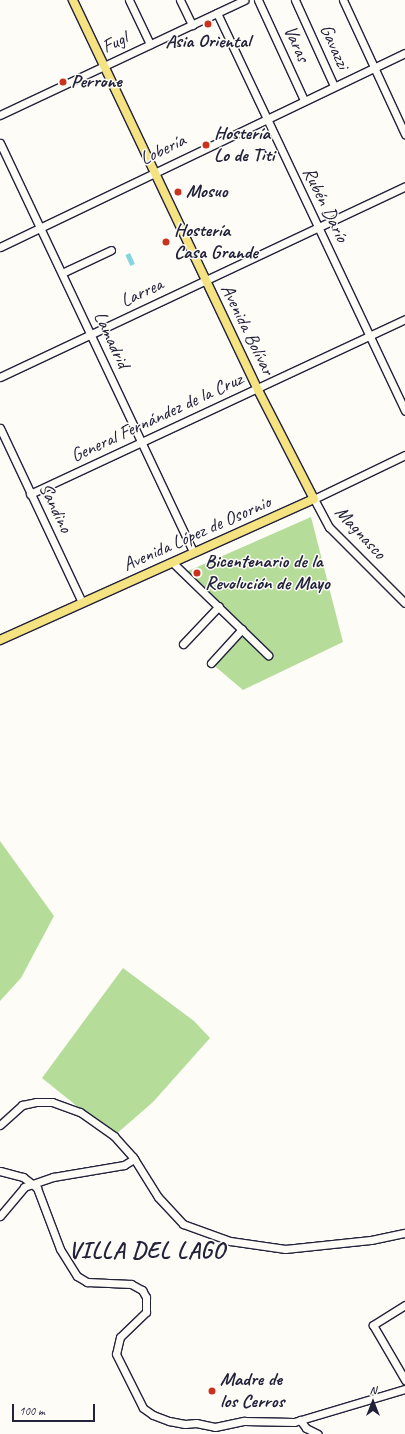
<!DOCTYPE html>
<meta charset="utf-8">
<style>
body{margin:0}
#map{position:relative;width:405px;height:1434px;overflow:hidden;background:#fdfcf7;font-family:Caveat,sans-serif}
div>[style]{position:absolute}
.green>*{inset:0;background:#b5dd99}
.water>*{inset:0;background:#84d5de;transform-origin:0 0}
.roads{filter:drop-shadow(1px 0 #22223b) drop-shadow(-1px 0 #22223b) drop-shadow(0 1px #22223b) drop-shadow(0 -1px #22223b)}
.minor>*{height:7px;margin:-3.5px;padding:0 3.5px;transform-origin:3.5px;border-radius:3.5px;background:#fdfcf7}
.major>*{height:8px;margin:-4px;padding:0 4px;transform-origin:4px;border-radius:4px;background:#f5e382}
.dots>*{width:11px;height:11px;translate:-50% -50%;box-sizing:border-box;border:2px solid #fdfcf7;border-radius:50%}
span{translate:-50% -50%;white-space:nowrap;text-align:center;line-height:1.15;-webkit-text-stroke:3px #fdfcf7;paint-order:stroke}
.poi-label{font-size:19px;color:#22223b;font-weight:700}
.left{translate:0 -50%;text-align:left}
.street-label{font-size:19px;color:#22223b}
.district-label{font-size:23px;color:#22223b;font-weight:700;letter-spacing:1px}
.north{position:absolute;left:353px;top:1382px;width:40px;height:40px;-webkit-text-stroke:3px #fdfcf7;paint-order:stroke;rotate:0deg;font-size:11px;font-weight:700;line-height:16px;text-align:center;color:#22223b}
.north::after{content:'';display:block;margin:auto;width:14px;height:18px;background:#22223b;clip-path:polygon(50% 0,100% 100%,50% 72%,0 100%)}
.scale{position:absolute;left:12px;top:1404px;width:83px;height:18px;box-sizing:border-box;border:2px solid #22223b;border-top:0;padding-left:5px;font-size:12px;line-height:14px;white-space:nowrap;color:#22223b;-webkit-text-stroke:3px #fdfcf7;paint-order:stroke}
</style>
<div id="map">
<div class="green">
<i style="clip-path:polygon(311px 517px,343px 642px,243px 690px,211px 663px,242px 629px,188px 571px)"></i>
<i style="clip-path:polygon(0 841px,54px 916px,21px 978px,0 1001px)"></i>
<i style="clip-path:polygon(123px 968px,194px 1021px,210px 1038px,153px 1102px,114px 1136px,42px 1078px)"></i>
</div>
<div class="water">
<i style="left:130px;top:253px;width:12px;height:5px;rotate:66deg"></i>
</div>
<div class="roads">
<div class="minor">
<i style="left:129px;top:0;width:49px;rotate:64.5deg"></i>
<i style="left:180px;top:0;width:28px;rotate:64deg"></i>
<i style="left:258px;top:0;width:110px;rotate:65.3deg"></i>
<i style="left:295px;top:0;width:94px;rotate:65.6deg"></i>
<i style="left:343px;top:0;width:148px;rotate:65.2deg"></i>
<i style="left:217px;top:13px;width:440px;rotate:64.7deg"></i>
<i style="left:0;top:115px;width:270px;rotate:-25.2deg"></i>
<i style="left:0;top:143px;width:452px;rotate:64.7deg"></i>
<i style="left:0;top:247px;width:449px;rotate:-25.6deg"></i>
<i style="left:62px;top:273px;width:54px;rotate:-25.1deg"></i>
<i style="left:0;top:377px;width:448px;rotate:-25.2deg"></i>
<i style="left:0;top:428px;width:192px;rotate:64.8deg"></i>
<i style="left:405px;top:455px;width:101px;rotate:154.2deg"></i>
<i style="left:314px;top:499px;width:32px;rotate:62deg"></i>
<i style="left:329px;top:527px;width:107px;rotate:45deg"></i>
<i style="left:30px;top:494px;width:414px;rotate:-25deg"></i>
<i style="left:172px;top:562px;width:134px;rotate:44.1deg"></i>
<i style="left:183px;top:644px;width:52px;rotate:-46.5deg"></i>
<i style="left:211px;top:663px;width:46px;rotate:-47.6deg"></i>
<i style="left:0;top:1125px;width:30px;rotate:-42deg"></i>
<i style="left:22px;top:1105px;width:14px;rotate:-12deg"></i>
<i style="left:36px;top:1102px;width:16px"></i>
<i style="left:52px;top:1102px;width:30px;rotate:20deg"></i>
<i style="left:80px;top:1112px;width:42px;rotate:35.2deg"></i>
<i style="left:114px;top:1136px;width:28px;rotate:48deg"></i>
<i style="left:133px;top:1157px;width:47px;rotate:58deg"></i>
<i style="left:158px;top:1197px;width:37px;rotate:47deg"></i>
<i style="left:183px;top:1224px;width:50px;rotate:19.9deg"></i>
<i style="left:230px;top:1241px;width:56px;rotate:8.3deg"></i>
<i style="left:285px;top:1249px;width:86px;rotate:-6deg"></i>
<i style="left:371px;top:1240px;width:35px;rotate:-12deg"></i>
<i style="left:0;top:1171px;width:24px;rotate:15deg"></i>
<i style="left:23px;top:1177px;width:18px;rotate:38deg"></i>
<i style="left:37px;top:1188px;width:65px;rotate:69.3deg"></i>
<i style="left:60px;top:1249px;width:32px;rotate:58deg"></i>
<i style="left:77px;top:1276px;width:12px;rotate:31deg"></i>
<i style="left:87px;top:1282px;width:44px;rotate:2.6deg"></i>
<i style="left:131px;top:1284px;width:13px;rotate:29deg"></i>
<i style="left:142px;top:1290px;width:8px;rotate:60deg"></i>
<i style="left:146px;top:1297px;width:15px;rotate:90deg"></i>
<i style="left:146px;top:1312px;width:36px;rotate:136deg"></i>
<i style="left:120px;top:1337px;width:17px;rotate:103deg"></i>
<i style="left:116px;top:1354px;width:60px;rotate:63.4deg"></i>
<i style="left:143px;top:1408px;width:12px;rotate:35deg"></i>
<i style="left:153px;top:1415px;width:17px;rotate:21deg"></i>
<i style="left:169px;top:1421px;width:16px;rotate:11deg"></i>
<i style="left:185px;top:1424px;width:11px;rotate:-5deg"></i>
<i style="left:196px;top:1423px;width:19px;rotate:12deg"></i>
<i style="left:215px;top:1427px;width:30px;rotate:-12deg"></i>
<i style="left:244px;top:1421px;width:50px;rotate:1.1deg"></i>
<i style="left:294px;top:1422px;width:116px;rotate:-16.6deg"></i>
<i style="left:0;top:1216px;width:38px;rotate:-50deg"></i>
<i style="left:24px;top:1187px;width:31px;rotate:-19deg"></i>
<i style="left:53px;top:1177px;width:72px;rotate:-9.6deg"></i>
<i style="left:124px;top:1165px;width:12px;rotate:-31deg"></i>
<i style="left:405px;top:1305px;width:38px;rotate:148deg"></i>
<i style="left:373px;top:1325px;width:64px;rotate:59.8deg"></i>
<i style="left:300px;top:1420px;width:10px;rotate:53deg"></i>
<i style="left:306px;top:1428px;width:13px;rotate:27deg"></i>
</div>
<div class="major">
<i style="left:0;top:640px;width:344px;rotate:-24.2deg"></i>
<i style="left:314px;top:499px;width:123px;rotate:-117.2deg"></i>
<i style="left:258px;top:390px;width:432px;rotate:-115.4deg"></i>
</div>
</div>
<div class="dots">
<i style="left:208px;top:24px;background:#c8321e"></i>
<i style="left:63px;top:82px;background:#c8321e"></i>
<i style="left:206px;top:145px;background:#c8321e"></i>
<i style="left:178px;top:192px;background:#c8321e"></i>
<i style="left:166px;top:242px;background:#c8321e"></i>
<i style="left:197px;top:573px;background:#c8321e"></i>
<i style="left:212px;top:1391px;background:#c8321e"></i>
</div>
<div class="poi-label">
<span style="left:208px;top:42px">Asia Oriental</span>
<span class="left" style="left:71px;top:82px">Perrone</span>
<span class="left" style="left:214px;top:145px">Hostería<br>Lo de Titi</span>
<span class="left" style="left:186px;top:192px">Mosuo</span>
<span class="left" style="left:174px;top:242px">Hostería<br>Casa Grande</span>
<span class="left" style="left:205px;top:573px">Bicentenario de la<br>Revolución de Mayo</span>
<span class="left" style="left:220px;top:1391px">Madre de<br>los Cerros</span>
</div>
<div class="street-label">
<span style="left:115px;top:43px;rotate:-25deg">Fugl</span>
<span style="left:296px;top:44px;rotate:66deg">Varas</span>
<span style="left:334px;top:47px;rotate:66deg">Gavazzi</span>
<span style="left:163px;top:150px;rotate:-26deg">Lobería</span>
<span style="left:325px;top:205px;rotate:64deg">Rubén Darío</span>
<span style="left:142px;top:293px;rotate:-25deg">Larrea</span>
<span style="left:247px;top:330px;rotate:64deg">Avenida Bolívar</span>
<span style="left:111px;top:340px;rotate:65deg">Lamadrid</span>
<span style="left:157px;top:418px;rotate:-25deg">General Fernández de la Cruz</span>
<span style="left:55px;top:508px;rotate:64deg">Sandino</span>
<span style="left:360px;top:533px;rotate:47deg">Magnasco</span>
<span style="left:197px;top:534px;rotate:-24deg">Avenida López de Osornio</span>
</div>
<div class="district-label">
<span style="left:147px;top:1251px">VILLA DEL LAGO</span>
</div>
<div class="north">N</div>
<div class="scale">100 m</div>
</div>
